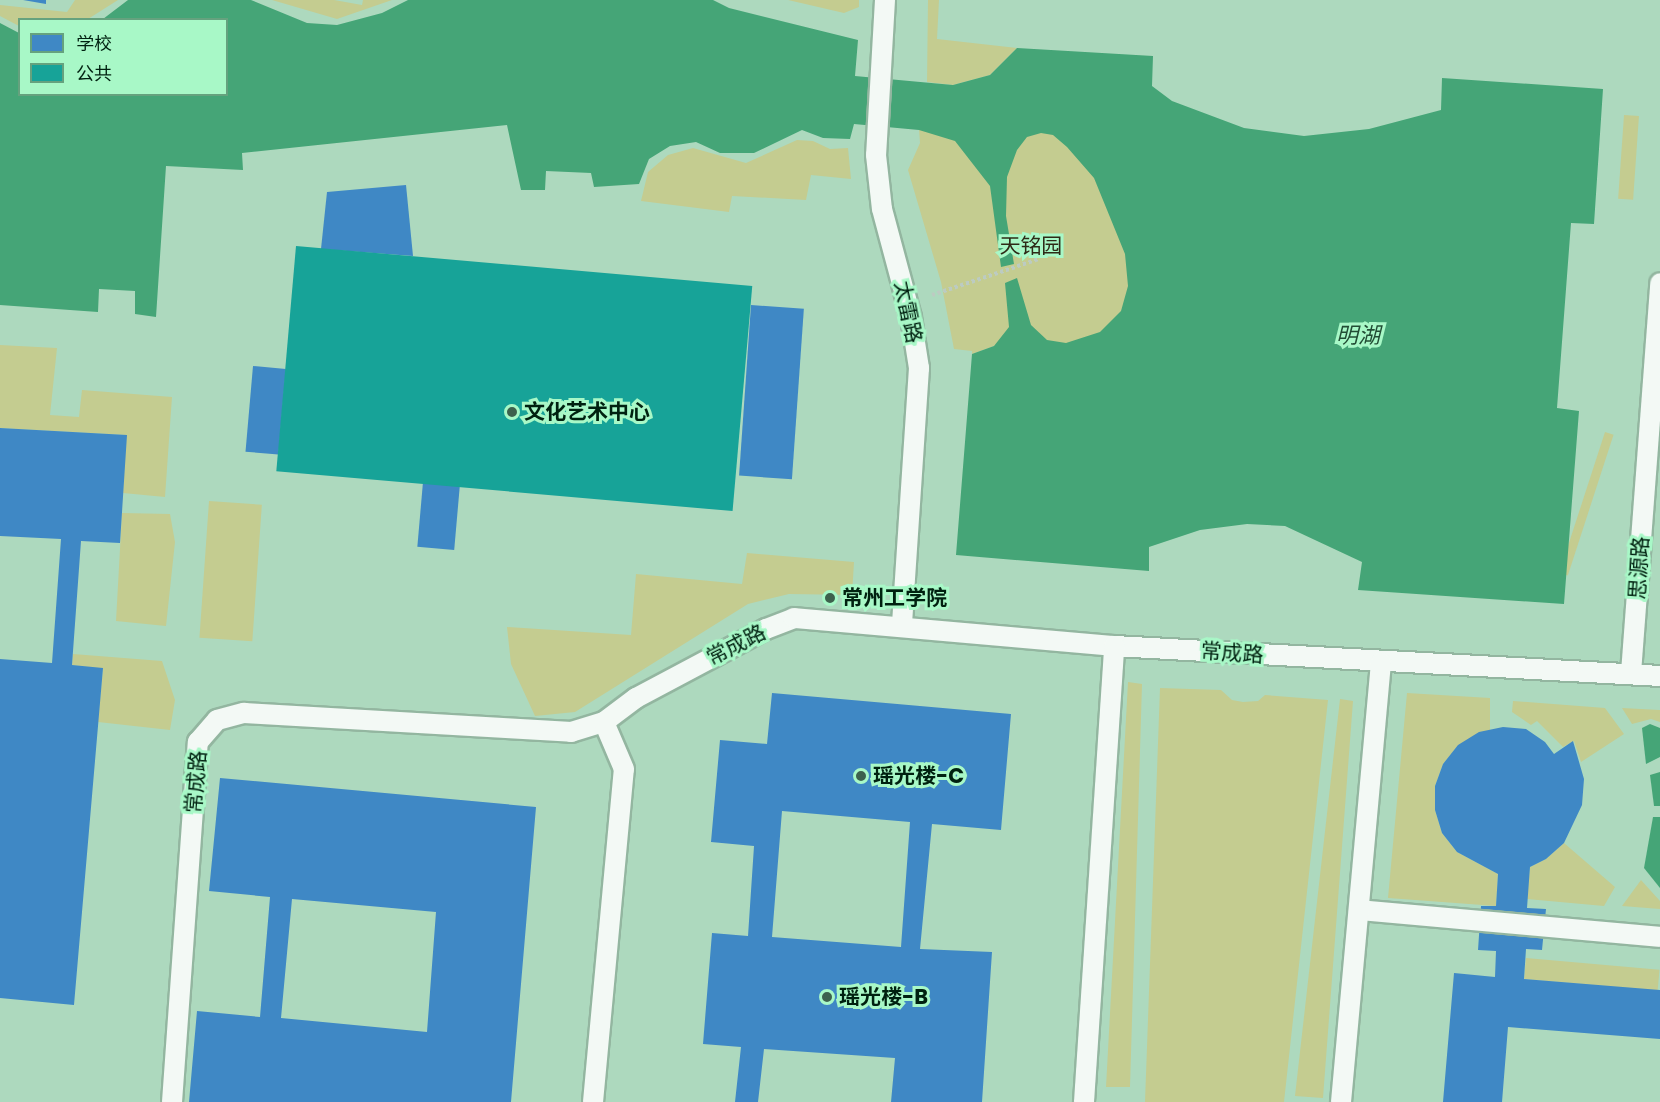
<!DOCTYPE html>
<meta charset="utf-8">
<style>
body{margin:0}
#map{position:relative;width:1660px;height:1102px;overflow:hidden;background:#add9be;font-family:Poppins,"Noto Sans SC",sans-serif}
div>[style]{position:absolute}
.green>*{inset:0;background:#c4cc90;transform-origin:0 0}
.water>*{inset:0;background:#45a577}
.schools>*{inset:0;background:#3f88c5;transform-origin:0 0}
.public>*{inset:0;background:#17a398;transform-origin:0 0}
.path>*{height:4px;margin-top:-2px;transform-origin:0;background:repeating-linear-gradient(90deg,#bccbc2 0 3px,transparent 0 6px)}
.roads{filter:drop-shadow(2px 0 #93b6a0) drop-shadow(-2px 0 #93b6a0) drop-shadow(0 2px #93b6a0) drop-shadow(0 -2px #93b6a0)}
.lane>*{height:20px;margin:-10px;padding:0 10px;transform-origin:10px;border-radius:10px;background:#f3f9f5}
.dots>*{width:16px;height:16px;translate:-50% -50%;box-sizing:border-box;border:3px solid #a8f8c7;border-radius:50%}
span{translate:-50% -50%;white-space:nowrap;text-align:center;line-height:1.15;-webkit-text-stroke:6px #a8f8c7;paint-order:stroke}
.park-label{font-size:21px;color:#2e2a17}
.street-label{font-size:21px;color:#002110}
.poi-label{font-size:21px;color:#002110;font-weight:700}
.left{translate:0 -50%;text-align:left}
.water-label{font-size:22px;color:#224d35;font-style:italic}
.legend{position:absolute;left:18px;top:18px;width:210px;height:78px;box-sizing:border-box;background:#a8f8c7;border:2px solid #65a27e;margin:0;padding:8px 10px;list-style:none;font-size:18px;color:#002110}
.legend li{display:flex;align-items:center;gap:12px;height:30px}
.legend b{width:30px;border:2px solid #65a27e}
</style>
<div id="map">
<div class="green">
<i style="clip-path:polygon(75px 0,118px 0,88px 19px,20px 20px,19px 26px,0 16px,0 5px,67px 12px)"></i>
<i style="clip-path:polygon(272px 0,334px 0,362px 5px,363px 0,392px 0,337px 19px)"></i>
<i style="clip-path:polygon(788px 0,859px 0,859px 7px,844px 13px)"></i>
<i style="clip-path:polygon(928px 0,939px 0,937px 39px,1017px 48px,990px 75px,953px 85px,927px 82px)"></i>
<i style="clip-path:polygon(1060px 111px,1143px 264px,1135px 322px,1080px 349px,994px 346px,972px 354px,972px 351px,954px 349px,941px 282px,908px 170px,920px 143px,919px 129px)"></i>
<i style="left:1624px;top:115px;width:15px;height:84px;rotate:4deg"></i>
<i style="clip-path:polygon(797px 140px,813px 141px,830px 149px,848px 148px,851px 179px,811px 175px,806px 200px,732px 196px,729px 212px,641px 201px,648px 172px,668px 155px,693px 148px,746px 163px)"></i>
<i style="clip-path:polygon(0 345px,57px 348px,50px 415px,79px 417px,82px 390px,172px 397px,165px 497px,123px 493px,126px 435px,0 428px)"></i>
<i style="left:1605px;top:432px;width:9px;height:148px;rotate:18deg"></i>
<i style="left:209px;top:501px;width:53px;height:137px;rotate:4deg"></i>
<i style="clip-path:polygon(122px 513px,170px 514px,175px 542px,166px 626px,116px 621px)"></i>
<i style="clip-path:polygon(747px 553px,854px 562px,852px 595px,789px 594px,748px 604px,575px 712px,535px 716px,511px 664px,507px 627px,631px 635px,636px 574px,742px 584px)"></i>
<i style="clip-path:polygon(73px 654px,162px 661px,175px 700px,170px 730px,98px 722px,103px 669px,72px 665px)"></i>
<i style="clip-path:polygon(1128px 682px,1142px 684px,1130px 1087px,1106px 1087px)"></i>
<i style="clip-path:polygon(1160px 688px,1221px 690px,1232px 700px,1243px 702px,1258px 701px,1265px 695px,1328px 700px,1284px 1102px,1145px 1102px)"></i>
<i style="clip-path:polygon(1407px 693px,1490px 698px,1490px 730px,1456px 748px,1443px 764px,1435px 786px,1435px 810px,1442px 833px,1457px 852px,1498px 874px,1496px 906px,1388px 898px)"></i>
<i style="clip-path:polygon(1340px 699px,1353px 701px,1323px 1098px,1295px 1096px)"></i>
<i style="clip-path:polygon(1513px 701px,1605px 708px,1624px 734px,1581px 762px,1574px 741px,1563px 747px,1537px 721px,1531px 725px,1512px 712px)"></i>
<i style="clip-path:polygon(1622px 708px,1660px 710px,1660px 722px,1651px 719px,1632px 724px)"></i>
<i style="clip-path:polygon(1564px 843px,1615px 887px,1604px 906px,1527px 899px,1530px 867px,1546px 859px)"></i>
<i style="clip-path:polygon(1641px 880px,1660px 901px,1660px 909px,1622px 906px)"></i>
<i style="left:1526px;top:958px;width:134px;height:21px;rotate:5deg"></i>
</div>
<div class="water">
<i style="clip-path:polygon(128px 0,251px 0,307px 23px,337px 25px,382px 13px,408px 0,713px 0,729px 8px,858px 40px,855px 76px,953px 85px,990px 75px,1017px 48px,1153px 56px,1152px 86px,1172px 101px,1244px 128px,1304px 136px,1369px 129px,1441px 110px,1442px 78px,1603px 89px,1594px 224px,1571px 223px,1557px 408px,1579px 411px,1564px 604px,1358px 590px,1362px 562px,1285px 526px,1247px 524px,1200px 530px,1149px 547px,1149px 571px,956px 555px,972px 354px,994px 346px,1009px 327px,1005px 283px,1017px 278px,1031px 325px,1047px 340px,1066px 343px,1100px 332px,1121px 311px,1128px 286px,1125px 254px,1094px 178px,1067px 147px,1053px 135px,1041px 133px,1027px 137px,1017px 150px,1007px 177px,1006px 216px,1014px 264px,1001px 267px,990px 186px,955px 141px,919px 130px,854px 124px,850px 139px,823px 138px,802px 130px,754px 153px,720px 153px,696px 142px,670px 146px,649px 159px,639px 184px,594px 187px,591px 173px,546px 171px,545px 190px,521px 190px,507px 125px,242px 153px,243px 170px,166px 166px,156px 317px,135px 314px,135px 291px,99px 289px,98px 312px,0 305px,0 23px,19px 33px,20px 94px,226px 94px,226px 20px,103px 19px)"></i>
<i style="clip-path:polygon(1650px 724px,1660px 728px,1660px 757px,1646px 764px,1642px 728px)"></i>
<i style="clip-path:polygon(1660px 772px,1660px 806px,1654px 806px,1650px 775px)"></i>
<i style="clip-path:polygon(1653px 817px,1660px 817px,1660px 888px,1644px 868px)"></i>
</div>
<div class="schools">
<i style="clip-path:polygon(23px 0,46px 0,46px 4px)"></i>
<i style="clip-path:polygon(406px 185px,413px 256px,321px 249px,327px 192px)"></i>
<i style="left:751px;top:305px;width:53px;height:171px;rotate:4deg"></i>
<i style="left:253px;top:366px;width:33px;height:86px;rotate:5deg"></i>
<i style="clip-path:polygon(0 428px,127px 435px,120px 543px,81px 541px,72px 665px,103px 668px,74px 1005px,0 998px,0 659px,52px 663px,61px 539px,0 536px)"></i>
<i style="left:423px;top:482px;width:37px;height:65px;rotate:5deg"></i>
<i style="clip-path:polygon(evenodd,772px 693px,1011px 714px,1001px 830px,932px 824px,920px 949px,992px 952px,982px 1102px,891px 1102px,895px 1058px,764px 1049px,758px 1102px,735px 1102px,741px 1047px,703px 1044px,712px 933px,748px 936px,754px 846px,711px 842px,720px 740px,767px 744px,772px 693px,782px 811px,910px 822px,901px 947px,772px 937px,782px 811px)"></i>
<i style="clip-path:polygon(1503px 727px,1526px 729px,1545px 742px,1554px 754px,1573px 741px,1584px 779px,1582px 805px,1564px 843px,1546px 859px,1530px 867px,1527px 908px,1546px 909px,1542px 950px,1526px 949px,1524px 979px,1660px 990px,1660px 1039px,1508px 1027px,1502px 1102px,1443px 1102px,1454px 973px,1495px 977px,1496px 951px,1478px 950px,1481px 906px,1496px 906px,1498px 874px,1457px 852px,1442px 833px,1435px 810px,1435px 786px,1443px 764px,1458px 745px,1479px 732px)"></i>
<i style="clip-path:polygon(evenodd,220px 778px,536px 807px,511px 1102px,189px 1102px,197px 1011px,260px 1017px,270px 897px,209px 891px,220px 778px,292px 899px,436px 912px,427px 1032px,281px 1018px,292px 899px)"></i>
</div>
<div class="public">
<i style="left:296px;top:246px;width:458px;height:226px;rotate:5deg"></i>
</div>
<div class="path">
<i style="left:932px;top:295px;width:113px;rotate:-18.6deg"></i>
</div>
<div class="roads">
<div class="lane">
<i style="left:885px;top:0;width:155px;rotate:93.3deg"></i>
<i style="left:876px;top:155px;width:54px;rotate:83.7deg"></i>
<i style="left:882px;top:209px;width:112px;rotate:75deg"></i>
<i style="left:911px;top:317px;width:52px;rotate:81.1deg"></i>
<i style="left:919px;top:368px;width:258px;rotate:93.8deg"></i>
<i style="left:1631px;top:673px;width:391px;rotate:-85.7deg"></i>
<i style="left:1359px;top:910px;width:302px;rotate:5.1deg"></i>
<i style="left:172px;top:1102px;width:361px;rotate:-85.9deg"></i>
<i style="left:198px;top:742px;width:29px;rotate:-49deg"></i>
<i style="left:217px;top:720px;width:28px;rotate:-15deg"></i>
<i style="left:244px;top:713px;width:328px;rotate:3.3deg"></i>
<i style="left:571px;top:732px;width:34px;rotate:-17deg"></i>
<i style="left:604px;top:722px;width:40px;rotate:-37deg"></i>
<i style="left:636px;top:698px;width:147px;rotate:-28deg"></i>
<i style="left:766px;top:629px;width:30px;rotate:-21deg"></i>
<i style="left:794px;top:618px;width:321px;rotate:5deg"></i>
<i style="left:1114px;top:646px;width:547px;rotate:3.14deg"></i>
<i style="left:593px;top:1102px;width:334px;rotate:-84.7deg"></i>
<i style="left:624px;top:769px;width:51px;rotate:-113.1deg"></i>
<i style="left:1084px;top:1102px;width:457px;rotate:-86.2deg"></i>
<i style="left:1341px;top:1102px;width:441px;rotate:-84.8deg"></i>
</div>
</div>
<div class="dots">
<i style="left:512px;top:412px;background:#3d614d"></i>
<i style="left:830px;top:598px;background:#3d614d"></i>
<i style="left:861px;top:776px;background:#3d614d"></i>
<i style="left:827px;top:997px;background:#3d614d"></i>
</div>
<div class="park-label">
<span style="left:1031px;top:246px">天铭园</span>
</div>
<div class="street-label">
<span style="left:908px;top:312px;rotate:78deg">太雷路</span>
<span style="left:1639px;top:568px;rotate:-86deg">思源路</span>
<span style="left:736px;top:645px;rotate:-27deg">常成路</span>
<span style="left:1232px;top:653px;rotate:4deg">常成路</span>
<span style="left:196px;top:782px;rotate:-85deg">常成路</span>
</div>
<div class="poi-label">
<span class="left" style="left:524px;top:412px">文化艺术中心</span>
<span class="left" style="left:842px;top:598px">常州工学院</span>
<span class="left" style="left:873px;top:776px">瑶光楼-C</span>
<span class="left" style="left:839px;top:997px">瑶光楼-B</span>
</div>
<div class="water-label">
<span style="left:1358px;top:336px">明湖</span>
</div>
<ul class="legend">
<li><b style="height:16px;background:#3f88c5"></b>学校</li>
<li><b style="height:16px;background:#17a398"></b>公共</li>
</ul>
</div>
